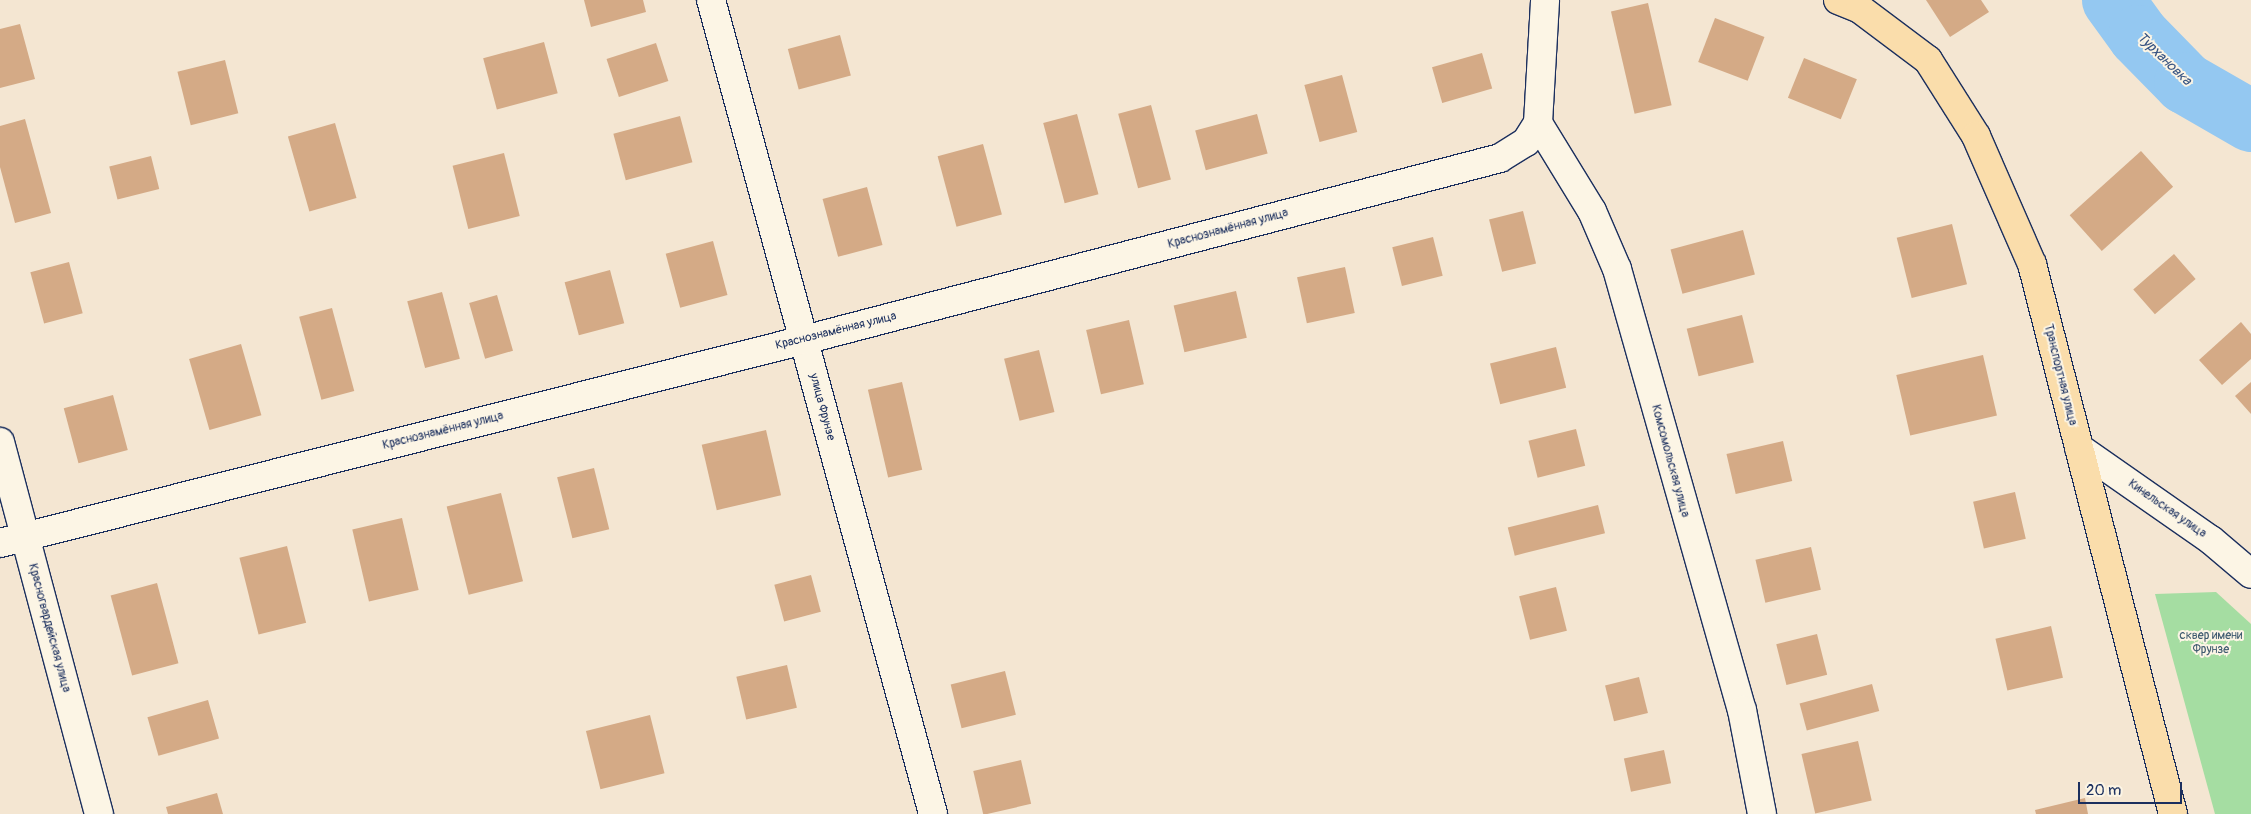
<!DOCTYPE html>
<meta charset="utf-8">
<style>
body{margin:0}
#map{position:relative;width:2251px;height:814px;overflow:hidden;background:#f4e6d2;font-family:Pangolin,sans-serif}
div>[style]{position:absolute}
.green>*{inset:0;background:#a5dda2}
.river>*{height:62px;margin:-31px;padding:0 31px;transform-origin:31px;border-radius:31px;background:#94c8f1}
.building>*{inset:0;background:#d4aa86;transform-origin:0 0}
.roads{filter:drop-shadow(1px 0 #1b2f5e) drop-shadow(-1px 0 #1b2f5e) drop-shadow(0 1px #1b2f5e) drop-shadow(0 -1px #1b2f5e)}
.minor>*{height:28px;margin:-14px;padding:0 14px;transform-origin:14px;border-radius:14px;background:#fcf5e5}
.major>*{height:28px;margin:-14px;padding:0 14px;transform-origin:14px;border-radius:14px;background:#faddab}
span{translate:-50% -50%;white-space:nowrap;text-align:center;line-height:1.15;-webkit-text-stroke:4px #fcf5e5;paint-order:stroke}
.street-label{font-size:12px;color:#1b2f5e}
.park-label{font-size:12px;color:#3e5a6f}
.water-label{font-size:14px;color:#395583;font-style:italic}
.scale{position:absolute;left:2078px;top:782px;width:104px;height:22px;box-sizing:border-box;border:2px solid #1b2f5e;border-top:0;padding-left:6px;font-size:15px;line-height:18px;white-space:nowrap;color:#1b2f5e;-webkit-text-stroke:4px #fcf5e5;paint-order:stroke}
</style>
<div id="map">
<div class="green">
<i style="clip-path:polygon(2216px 592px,2251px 624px,2251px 814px,2215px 814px,2155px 594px)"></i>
</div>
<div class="river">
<i style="left:2113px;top:0;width:44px;rotate:54.2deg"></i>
<i style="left:2139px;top:36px;width:66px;rotate:45.6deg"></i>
<i style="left:2185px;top:83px;width:76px;rotate:29.9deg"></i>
</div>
<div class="building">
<i style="clip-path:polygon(584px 0,643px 0,646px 12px,591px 27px)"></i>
<i style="clip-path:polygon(1926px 0,1981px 0,1989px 12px,1950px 37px)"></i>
<i style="left:1648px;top:3px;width:105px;height:38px;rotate:77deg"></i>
<i style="left:1715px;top:18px;width:53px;height:47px;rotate:21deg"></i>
<i style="clip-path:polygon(20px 24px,35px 79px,0 88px,0 29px)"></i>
<i style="left:840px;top:35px;width:42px;height:54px;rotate:75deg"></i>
<i style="left:544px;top:42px;width:53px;height:63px;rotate:75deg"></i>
<i style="left:656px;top:43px;width:40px;height:52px;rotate:72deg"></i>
<i style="left:1482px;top:53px;width:37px;height:52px;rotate:74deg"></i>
<i style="left:1804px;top:58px;width:57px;height:43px;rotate:22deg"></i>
<i style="left:225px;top:60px;width:55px;height:49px;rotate:76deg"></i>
<i style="left:1342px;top:75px;width:59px;height:39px;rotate:75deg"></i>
<i style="left:1151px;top:105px;width:77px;height:34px;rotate:75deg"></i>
<i style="left:1077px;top:114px;width:83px;height:35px;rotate:75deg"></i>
<i style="left:1257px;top:114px;width:41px;height:64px;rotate:75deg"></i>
<i style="left:680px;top:116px;width:48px;height:69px;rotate:75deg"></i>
<i style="clip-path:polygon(25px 119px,51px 213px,15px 223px,0 167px,0 126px)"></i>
<i style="left:335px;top:123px;width:78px;height:49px;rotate:74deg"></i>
<i style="left:983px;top:144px;width:73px;height:47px;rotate:75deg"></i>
<i style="left:2141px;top:151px;width:48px;height:96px;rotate:48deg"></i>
<i style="left:504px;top:153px;width:65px;height:53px;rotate:76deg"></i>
<i style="left:151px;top:156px;width:34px;height:43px;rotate:76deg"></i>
<i style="left:867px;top:187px;width:60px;height:46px;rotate:75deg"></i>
<i style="left:1523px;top:211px;width:54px;height:35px;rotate:76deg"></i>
<i style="left:1952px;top:224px;width:62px;height:57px;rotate:76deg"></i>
<i style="left:1743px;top:230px;width:46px;height:75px;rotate:75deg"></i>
<i style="left:1433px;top:237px;width:40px;height:42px;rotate:76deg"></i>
<i style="left:713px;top:241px;width:56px;height:49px;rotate:75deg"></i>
<i style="left:2174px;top:254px;width:33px;height:54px;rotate:49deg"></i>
<i style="left:69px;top:262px;width:53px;height:40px;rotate:75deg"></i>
<i style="left:1345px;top:267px;width:47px;height:49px;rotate:78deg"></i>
<i style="left:610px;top:270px;width:55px;height:47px;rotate:75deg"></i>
<i style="left:1236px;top:291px;width:48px;height:64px;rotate:77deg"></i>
<i style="left:442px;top:292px;width:69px;height:36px;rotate:75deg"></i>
<i style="left:497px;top:295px;width:58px;height:29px;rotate:74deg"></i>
<i style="left:332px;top:308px;width:86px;height:34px;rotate:75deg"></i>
<i style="left:1742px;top:315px;width:49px;height:57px;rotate:76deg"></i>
<i style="left:1129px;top:320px;width:66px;height:44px;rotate:77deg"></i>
<i style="clip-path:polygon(2241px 322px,2251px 334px,2251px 359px,2222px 385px,2199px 360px)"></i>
<i style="left:241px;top:344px;width:74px;height:54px;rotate:74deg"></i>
<i style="left:1556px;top:347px;width:42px;height:68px;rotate:76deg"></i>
<i style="left:1039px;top:350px;width:64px;height:36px;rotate:76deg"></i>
<i style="left:1983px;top:355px;width:62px;height:89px;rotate:77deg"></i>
<i style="left:902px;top:382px;width:90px;height:35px;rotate:77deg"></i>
<i style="clip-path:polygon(2251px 382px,2251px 414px,2235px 396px)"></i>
<i style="left:113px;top:395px;width:57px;height:51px;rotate:75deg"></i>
<i style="left:1576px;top:429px;width:38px;height:49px;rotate:76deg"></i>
<i style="left:766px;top:430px;width:67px;height:66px;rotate:77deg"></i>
<i style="left:1783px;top:441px;width:41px;height:58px;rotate:77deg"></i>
<i style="left:594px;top:468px;width:63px;height:38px;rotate:76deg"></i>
<i style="left:2015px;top:492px;width:48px;height:43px;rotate:77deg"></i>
<i style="left:501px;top:493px;width:91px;height:56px;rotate:76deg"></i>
<i style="left:1598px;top:505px;width:29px;height:93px;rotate:76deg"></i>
<i style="left:402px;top:518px;width:74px;height:51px;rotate:77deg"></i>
<i style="left:287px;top:546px;width:79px;height:49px;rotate:76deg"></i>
<i style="left:1811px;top:547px;width:44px;height:57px;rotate:77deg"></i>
<i style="left:811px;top:575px;width:38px;height:38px;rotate:75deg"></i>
<i style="left:157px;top:583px;width:83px;height:48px;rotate:75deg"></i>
<i style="left:1556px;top:587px;width:45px;height:38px;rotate:76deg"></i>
<i style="left:2051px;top:626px;width:53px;height:57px;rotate:77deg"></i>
<i style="left:1817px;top:634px;width:42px;height:42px;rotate:76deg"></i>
<i style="left:787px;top:665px;width:44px;height:52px;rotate:77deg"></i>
<i style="left:1005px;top:671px;width:45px;height:56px;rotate:76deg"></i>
<i style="left:1639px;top:677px;width:37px;height:35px;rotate:76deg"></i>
<i style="left:1872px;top:684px;width:28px;height:75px;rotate:75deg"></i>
<i style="left:208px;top:700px;width:40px;height:63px;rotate:74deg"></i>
<i style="left:650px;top:715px;width:60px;height:66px;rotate:76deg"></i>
<i style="left:1858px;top:741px;width:61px;height:58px;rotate:77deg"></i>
<i style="left:1664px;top:750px;width:34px;height:41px;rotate:78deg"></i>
<i style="left:1021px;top:760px;width:45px;height:49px;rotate:77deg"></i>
<i style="clip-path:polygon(217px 793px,223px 814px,168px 814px,166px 807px)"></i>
<i style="clip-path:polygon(2085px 798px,2088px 814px,2036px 814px,2035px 810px)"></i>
</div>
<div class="roads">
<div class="minor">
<i style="left:711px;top:0;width:844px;rotate:74.74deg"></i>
<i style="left:1538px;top:123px;width:103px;rotate:58.5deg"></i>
<i style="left:1592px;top:211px;width:63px;rotate:66.7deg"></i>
<i style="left:1617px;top:269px;width:458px;rotate:74.2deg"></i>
<i style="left:1742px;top:710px;width:106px;rotate:79.1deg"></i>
<i style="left:0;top:442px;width:385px;rotate:75.1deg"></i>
<i style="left:2079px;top:448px;width:161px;rotate:34.9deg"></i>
<i style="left:2211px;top:540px;width:52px;rotate:40.4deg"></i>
<i style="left:0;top:543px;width:829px;rotate:-14.17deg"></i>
<i style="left:804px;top:340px;width:719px;rotate:-14.65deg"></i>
<i style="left:1500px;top:158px;width:31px;rotate:-32deg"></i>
<i style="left:1526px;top:142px;width:22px;rotate:-58deg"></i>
<i style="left:1538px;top:123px;width:123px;rotate:-86.7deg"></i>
</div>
<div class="major">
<i style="left:1838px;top:0;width:24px;rotate:22deg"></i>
<i style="left:1860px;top:9px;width:85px;rotate:36.9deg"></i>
<i style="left:1928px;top:60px;width:90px;rotate:57.7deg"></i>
<i style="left:1976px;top:136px;width:140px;rotate:66.4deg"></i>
<i style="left:2032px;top:264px;width:568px;rotate:75.62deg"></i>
</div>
</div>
<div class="street-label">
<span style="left:1228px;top:229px;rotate:-15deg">Краснознамённая улица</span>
<span style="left:836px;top:331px;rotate:-14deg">Краснознамённая улица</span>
<span style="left:2060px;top:375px;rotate:76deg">Транспортная улица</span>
<span style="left:822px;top:407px;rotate:75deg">улица Фрунзе</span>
<span style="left:443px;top:431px;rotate:-14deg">Краснознамённая улица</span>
<span style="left:1670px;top:461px;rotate:75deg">Комсомольская улица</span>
<span style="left:2167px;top:509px;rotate:35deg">Кинельская улица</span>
<span style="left:49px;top:628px;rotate:75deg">Красногвардейская улица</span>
</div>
<div class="park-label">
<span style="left:2211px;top:643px">сквер имени<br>Фрунзе</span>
</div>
<div class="water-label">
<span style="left:2164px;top:59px;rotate:44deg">Турхановка</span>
</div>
<div class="scale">20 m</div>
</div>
